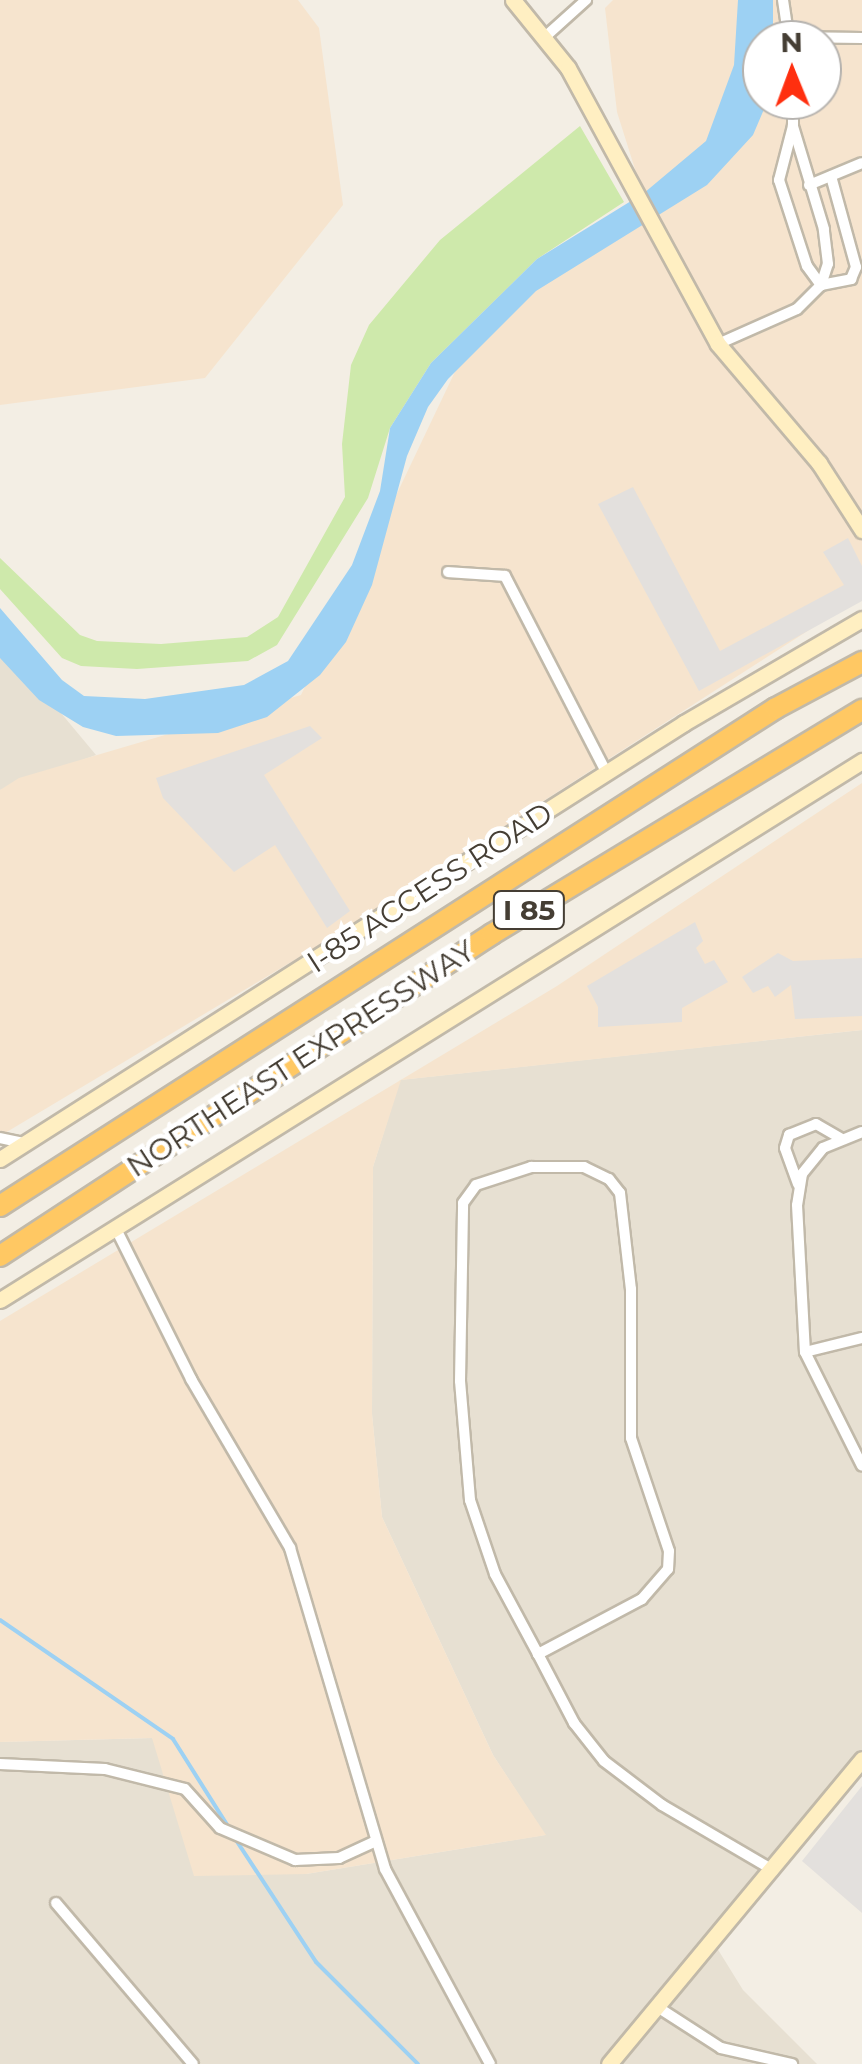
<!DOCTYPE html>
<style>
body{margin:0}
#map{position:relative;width:862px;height:2064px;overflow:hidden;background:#f3eee4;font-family:Montserrat,sans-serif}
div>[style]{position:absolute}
.residential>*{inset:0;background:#e7e0d2}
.commercial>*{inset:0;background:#f6e4ce}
.green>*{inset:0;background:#cee9ab}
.parking>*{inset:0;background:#e3e0dd}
.water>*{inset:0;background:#9dd1f3}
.stream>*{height:4px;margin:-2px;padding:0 2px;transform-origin:2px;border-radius:2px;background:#9dd1f3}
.roads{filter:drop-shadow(2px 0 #c1b9a9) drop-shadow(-2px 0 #c1b9a9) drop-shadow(0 2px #c1b9a9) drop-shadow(0 -2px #c1b9a9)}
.street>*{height:10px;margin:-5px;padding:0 5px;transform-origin:5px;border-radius:5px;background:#fff}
.secondary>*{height:15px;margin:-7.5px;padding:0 7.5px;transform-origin:7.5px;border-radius:7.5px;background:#ffefc2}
.highway>*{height:20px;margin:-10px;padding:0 10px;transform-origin:10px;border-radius:10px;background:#ffc863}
span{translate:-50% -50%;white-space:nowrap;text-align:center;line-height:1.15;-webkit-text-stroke:9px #fff;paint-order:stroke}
.shield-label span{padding:2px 8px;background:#fff;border:2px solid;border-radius:8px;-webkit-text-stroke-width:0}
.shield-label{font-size:28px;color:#453e34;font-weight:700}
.street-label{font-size:30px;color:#453e34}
.north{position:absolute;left:742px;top:20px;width:100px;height:100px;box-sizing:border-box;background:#fff;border:2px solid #b5b2ae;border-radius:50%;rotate:359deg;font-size:28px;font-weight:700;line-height:40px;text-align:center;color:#453e34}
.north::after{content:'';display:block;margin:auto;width:35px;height:45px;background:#ff2f0f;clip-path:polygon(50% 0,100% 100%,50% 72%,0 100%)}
</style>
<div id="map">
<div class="residential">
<i style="clip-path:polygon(0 640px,96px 755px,0 790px)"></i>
<i style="clip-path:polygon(862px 1030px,862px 1756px,717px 1948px,743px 1990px,817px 2064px,0 2064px,0 1742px,152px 1738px,306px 1874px,545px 1835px,493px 1755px,382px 1517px,372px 1414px,373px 1167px,400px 1080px)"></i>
</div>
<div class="commercial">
<i style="clip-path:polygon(0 0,298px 0,319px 28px,343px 205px,205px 378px,0 405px)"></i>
<i style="clip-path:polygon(evenodd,613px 0,862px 0,862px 596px,318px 946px,0 1136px,0 790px,19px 778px,301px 695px,492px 294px,651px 220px,617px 112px,605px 8px,613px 0,762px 40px,822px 40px,822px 100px,762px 100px,762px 40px)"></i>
<i style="clip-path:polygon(862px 783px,862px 1030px,401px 1080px,373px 1167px,372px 1414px,382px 1517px,493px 1755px,546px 1835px,306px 1874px,194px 1876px,152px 1738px,0 1742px,0 1321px,557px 986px)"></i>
</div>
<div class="green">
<i style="clip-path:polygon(580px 126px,624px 202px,537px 259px,431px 363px,390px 428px,368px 498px,277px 645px,248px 661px,137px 669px,81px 666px,62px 658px,0 589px,0 558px,80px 635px,97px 641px,161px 644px,247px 637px,278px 617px,345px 497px,342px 444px,351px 365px,369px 325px,440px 240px)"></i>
</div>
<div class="parking">
<i style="clip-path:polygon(633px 487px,720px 651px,844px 585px,823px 552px,848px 538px,862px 566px,862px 601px,699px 691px,598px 504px)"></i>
<i style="clip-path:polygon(310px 726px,322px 738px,264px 775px,350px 911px,327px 928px,275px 845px,234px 872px,163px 798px,156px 778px)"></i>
<i style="clip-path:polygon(695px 922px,703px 941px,696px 948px,705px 964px,714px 960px,728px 982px,682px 1008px,682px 1022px,598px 1027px,598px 1007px,587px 986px)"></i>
<i style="clip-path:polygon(778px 953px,793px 961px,862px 958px,862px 1016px,795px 1019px,791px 985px,775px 997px,768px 986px,753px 993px,742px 977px)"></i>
<i style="clip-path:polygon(862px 1786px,862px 1913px,802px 1861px)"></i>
</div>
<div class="water">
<i style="clip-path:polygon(738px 0,773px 0,773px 40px,762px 40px,762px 100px,768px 100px,753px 135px,707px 185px,536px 291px,448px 379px,428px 407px,407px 456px,372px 585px,346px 642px,320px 675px,267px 717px,218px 733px,116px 736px,83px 727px,39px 700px,0 658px,0 608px,62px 680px,84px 696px,145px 699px,244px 685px,288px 661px,352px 565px,380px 491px,390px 428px,431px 363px,537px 259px,644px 193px,706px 141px,734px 65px)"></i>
</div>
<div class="stream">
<i style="left:0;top:1620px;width:210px;rotate:34.5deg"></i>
<i style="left:173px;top:1739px;width:105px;rotate:57.8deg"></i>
<i style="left:234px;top:1837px;width:149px;rotate:56.7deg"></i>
<i style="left:316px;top:1962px;width:144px;rotate:45deg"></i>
</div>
<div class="roads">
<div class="street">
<i style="left:783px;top:0;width:40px;rotate:81.5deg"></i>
<i style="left:546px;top:36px;width:54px;rotate:-42deg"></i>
<i style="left:789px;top:37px;width:73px;rotate:0.8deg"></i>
<i style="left:793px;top:126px;width:56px;rotate:104.5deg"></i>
<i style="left:779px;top:180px;width:90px;rotate:72deg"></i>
<i style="left:807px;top:266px;width:24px;rotate:54deg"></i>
<i style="left:821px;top:285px;width:31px;rotate:-11deg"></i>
<i style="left:851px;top:279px;width:13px;rotate:-67deg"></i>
<i style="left:856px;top:267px;width:94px;rotate:-105.4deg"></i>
<i style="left:809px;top:185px;width:57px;rotate:-22.5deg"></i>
<i style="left:718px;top:344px;width:86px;rotate:-23.9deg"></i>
<i style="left:797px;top:309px;width:34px;rotate:-45deg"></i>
<i style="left:821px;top:285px;width:22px;rotate:-72deg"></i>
<i style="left:828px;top:264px;width:35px;rotate:-97deg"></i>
<i style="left:824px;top:229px;width:108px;rotate:-106.8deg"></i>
<i style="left:793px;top:126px;width:26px;rotate:-90deg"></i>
<i style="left:448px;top:572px;width:57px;rotate:4deg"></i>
<i style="left:505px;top:576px;width:223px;rotate:62.7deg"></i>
<i style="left:862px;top:1132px;width:42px;rotate:157.7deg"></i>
<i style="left:823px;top:1148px;width:33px;rotate:129deg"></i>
<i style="left:802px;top:1174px;width:31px;rotate:99deg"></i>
<i style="left:797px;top:1205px;width:147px;rotate:86.9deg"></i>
<i style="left:805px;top:1352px;width:127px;rotate:63.4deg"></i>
<i style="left:0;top:1138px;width:25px;rotate:12deg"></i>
<i style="left:531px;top:1167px;width:53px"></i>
<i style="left:584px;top:1167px;width:28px;rotate:26deg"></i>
<i style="left:609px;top:1179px;width:18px;rotate:52deg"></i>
<i style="left:620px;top:1193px;width:97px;rotate:83.5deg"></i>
<i style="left:631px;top:1289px;width:149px;rotate:90deg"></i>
<i style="left:631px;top:1438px;width:119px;rotate:71.4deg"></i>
<i style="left:669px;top:1551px;width:18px;rotate:93deg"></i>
<i style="left:668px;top:1569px;width:40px;rotate:131deg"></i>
<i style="left:642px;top:1599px;width:118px;rotate:152.1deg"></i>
<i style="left:538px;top:1654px;width:91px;rotate:-118.3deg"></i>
<i style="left:495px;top:1574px;width:78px;rotate:-108.7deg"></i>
<i style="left:470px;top:1500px;width:119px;rotate:-94.8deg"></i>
<i style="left:460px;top:1381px;width:178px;rotate:-89deg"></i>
<i style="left:463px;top:1203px;width:22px;rotate:-54deg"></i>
<i style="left:476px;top:1185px;width:58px;rotate:-18.1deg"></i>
<i style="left:798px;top:1184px;width:38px;rotate:-110deg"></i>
<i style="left:785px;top:1148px;width:14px;rotate:-73deg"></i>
<i style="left:789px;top:1135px;width:29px;rotate:-22deg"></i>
<i style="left:816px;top:1124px;width:28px;rotate:30deg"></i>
<i style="left:116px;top:1229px;width:168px;rotate:63.4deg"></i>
<i style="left:191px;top:1379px;width:196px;rotate:59.6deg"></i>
<i style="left:290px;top:1548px;width:335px;rotate:73.5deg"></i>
<i style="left:385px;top:1869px;width:221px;rotate:61.7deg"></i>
<i style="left:805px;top:1352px;width:59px;rotate:-13.8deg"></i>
<i style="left:538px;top:1654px;width:78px;rotate:62.4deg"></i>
<i style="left:574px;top:1723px;width:48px;rotate:51.7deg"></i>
<i style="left:604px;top:1761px;width:73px;rotate:37.2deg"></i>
<i style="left:662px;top:1805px;width:129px;rotate:30.4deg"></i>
<i style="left:0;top:1764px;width:105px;rotate:2.7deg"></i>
<i style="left:105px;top:1769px;width:82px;rotate:14deg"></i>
<i style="left:185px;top:1789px;width:52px;rotate:48.1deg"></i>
<i style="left:220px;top:1828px;width:82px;rotate:23.1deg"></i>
<i style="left:295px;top:1860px;width:44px;rotate:-2.6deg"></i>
<i style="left:339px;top:1858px;width:41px;rotate:-24.7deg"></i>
<i style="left:56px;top:1903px;width:211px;rotate:49.6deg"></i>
<i style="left:659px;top:2008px;width:74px;rotate:32.8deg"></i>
<i style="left:721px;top:2048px;width:73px;rotate:12.7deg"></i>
</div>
<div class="secondary">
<i style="left:513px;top:0;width:87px;rotate:51deg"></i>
<i style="left:568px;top:68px;width:314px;rotate:61.5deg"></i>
<i style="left:718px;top:344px;width:156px;rotate:49.7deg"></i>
<i style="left:819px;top:463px;width:80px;rotate:57.3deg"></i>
<i style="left:0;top:1159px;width:811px;rotate:-32.51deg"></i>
<i style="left:684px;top:723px;width:206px;rotate:-30.3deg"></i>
<i style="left:0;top:1300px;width:1017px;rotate:-32.02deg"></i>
<i style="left:609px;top:2064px;width:396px;rotate:-50.3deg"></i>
</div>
<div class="highway">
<i style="left:0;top:1206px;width:922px;rotate:-32.69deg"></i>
<i style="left:776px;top:708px;width:98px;rotate:-28.1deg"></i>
<i style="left:0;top:1256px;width:588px;rotate:-33.2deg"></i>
<i style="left:492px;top:934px;width:433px;rotate:-31.2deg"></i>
</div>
</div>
<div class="shield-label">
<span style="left:529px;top:910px">I 85</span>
</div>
<div class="street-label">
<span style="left:430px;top:888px;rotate:-33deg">I-85 ACCESS ROAD</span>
<span style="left:301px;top:1059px;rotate:-33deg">NORTHEAST EXPRESSWAY</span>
</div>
<div class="north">N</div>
</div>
